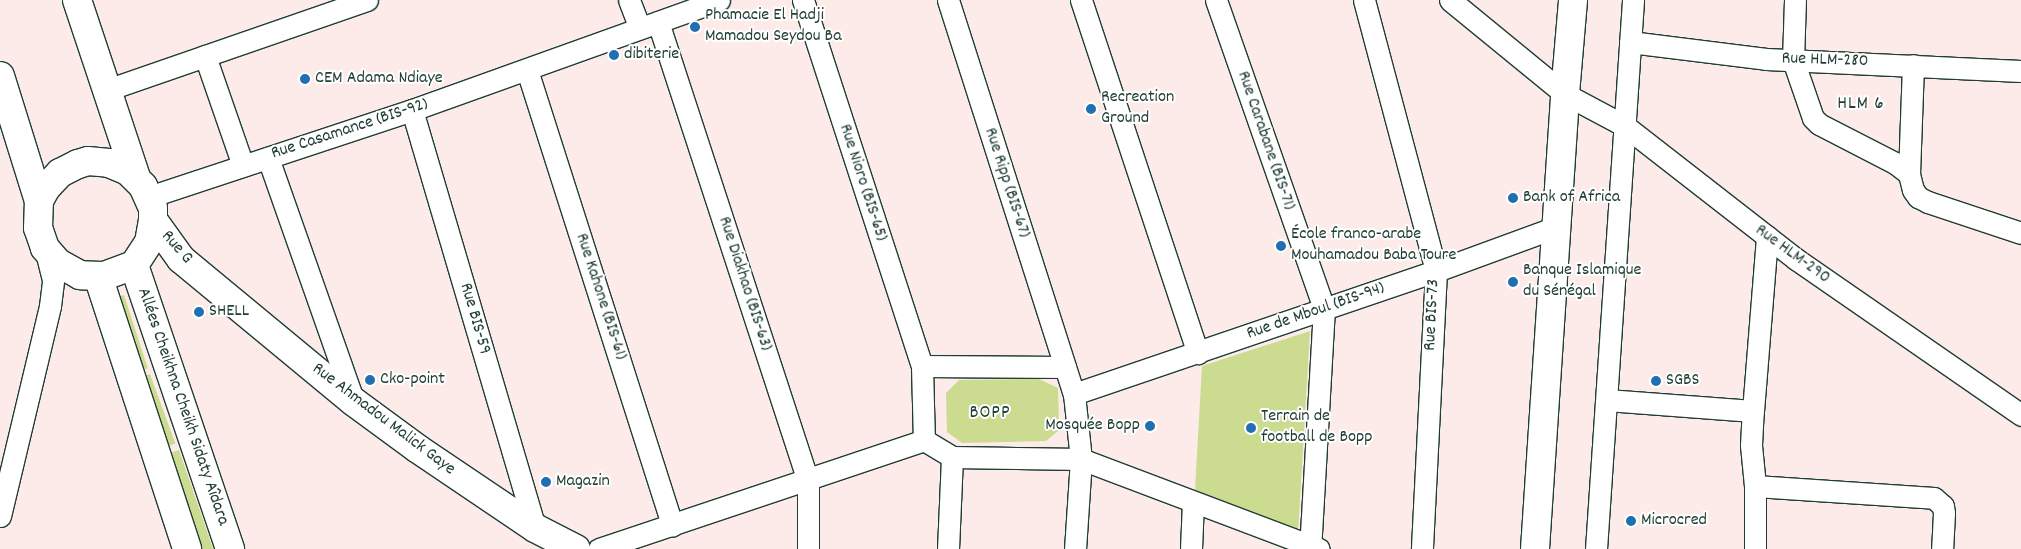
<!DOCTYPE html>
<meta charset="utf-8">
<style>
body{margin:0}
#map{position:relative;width:2021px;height:549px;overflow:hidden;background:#fdebea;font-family:Dekko,sans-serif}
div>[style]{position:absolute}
.green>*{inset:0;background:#cbdb8f;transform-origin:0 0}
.roads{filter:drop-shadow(1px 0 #1f3d34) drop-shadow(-1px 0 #1f3d34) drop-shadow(0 1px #1f3d34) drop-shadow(0 -1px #1f3d34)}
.street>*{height:21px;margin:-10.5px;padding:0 10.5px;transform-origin:10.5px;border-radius:10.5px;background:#fff}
.secondary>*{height:28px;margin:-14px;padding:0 14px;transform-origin:14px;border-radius:14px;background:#fff}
.dots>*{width:14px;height:14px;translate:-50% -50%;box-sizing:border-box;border:2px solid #fff;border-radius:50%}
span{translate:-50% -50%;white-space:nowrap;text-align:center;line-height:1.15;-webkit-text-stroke:4px #fff;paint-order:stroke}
.poi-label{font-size:18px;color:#1f3d34}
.left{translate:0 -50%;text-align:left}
.right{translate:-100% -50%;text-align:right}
.street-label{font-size:18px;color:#1f3d34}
.neighbourhood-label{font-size:19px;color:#1f3d34;letter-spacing:1px}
</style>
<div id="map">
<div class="green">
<i style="left:124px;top:295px;width:77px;height:15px;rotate:72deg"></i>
<i style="clip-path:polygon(1310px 331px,1298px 533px,1195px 490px,1202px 366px)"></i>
<i style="left:150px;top:374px;width:74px;height:14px;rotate:70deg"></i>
<i style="clip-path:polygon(1039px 379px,1058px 388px,1059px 430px,1046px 441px,962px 443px,947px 432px,946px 393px,959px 380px)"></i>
<i style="left:179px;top:450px;width:105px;height:16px;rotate:71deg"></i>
</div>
<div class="roads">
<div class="street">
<i style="left:629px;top:0;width:30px;rotate:69deg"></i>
<i style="left:803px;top:0;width:385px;rotate:72deg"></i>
<i style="left:922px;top:366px;width:74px;rotate:88.5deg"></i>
<i style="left:924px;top:440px;width:33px;rotate:31deg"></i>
<i style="left:952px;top:457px;width:129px;rotate:0.9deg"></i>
<i style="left:1081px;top:459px;width:254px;rotate:20.7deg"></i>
<i style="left:948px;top:0;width:414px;rotate:72.3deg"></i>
<i style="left:1074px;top:394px;width:65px;rotate:83.9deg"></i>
<i style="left:1081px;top:459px;width:90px;rotate:93.8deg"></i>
<i style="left:1081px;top:0;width:372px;rotate:71.7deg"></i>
<i style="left:1216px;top:0;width:326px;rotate:70.7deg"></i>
<i style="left:1324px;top:308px;width:241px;rotate:93.3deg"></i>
<i style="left:1364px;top:0;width:280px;rotate:75.1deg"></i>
<i style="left:1436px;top:271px;width:278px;rotate:92.9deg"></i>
<i style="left:1450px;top:0;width:149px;rotate:39.3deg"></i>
<i style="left:1565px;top:94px;width:68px;rotate:28.1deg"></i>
<i style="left:1625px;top:126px;width:217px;rotate:37.9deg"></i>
<i style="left:1796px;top:259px;width:274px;rotate:34.7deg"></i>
<i style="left:1795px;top:0;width:60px;rotate:91.9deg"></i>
<i style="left:1793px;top:60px;width:61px;rotate:71deg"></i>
<i style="left:1813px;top:118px;width:8px;rotate:45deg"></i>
<i style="left:1819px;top:124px;width:85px;rotate:27.2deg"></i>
<i style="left:1895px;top:163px;width:18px;rotate:38deg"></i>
<i style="left:1909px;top:174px;width:16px;rotate:76deg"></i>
<i style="left:1913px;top:190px;width:9px;rotate:54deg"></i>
<i style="left:1918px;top:197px;width:11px;rotate:27deg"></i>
<i style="left:1928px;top:202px;width:98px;rotate:18.4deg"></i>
<i style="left:658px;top:22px;width:482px;rotate:71.9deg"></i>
<i style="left:808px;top:480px;width:69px;rotate:90deg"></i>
<i style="left:1630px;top:42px;width:137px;rotate:7.1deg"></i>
<i style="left:1766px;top:59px;width:255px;rotate:2.7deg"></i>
<i style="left:205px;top:56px;width:116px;rotate:70.9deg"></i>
<i style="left:527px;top:70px;width:478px;rotate:72.3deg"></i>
<i style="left:107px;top:90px;width:275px;rotate:-19.1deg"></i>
<i style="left:412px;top:110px;width:436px;rotate:73.6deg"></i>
<i style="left:268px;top:158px;width:259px;rotate:70.6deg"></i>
<i style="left:1909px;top:174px;width:109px;rotate:-87.9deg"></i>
<i style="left:149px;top:197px;width:277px;rotate:-18.3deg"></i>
<i style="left:412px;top:110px;width:326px;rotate:-19.7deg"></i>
<i style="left:922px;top:366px;width:143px;rotate:0.4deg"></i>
<i style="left:1074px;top:394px;width:382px;rotate:-18.8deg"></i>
<i style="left:1436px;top:271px;width:128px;rotate:-20.1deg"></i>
<i style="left:1607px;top:400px;width:146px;rotate:4.3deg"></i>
<i style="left:1755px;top:486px;width:179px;rotate:3.8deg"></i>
<i style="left:1934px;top:498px;width:12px;rotate:42deg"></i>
<i style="left:1943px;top:506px;width:7px;rotate:82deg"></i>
<i style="left:1944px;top:513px;width:36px;rotate:93deg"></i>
<i style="left:0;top:516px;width:216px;rotate:-76.6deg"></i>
<i style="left:50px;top:306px;width:26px;rotate:-83deg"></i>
<i style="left:53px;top:280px;width:33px;rotate:-104deg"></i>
<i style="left:599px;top:549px;width:343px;rotate:-18.5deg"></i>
<i style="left:948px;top:549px;width:92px;rotate:-87.5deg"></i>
<i style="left:1191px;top:549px;width:47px;rotate:-87.6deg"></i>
<i style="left:1596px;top:549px;width:550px;rotate:-86.14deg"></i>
<i style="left:1755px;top:549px;width:63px;rotate:-90deg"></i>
<i style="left:1755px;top:486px;width:41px;rotate:-95.6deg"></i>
<i style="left:1751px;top:445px;width:34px;rotate:-87deg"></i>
<i style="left:1753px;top:411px;width:175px;rotate:-85.4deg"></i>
</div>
<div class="secondary">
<i style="left:77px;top:0;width:187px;rotate:71.6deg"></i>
<i style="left:0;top:76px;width:131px;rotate:72.7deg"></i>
<i style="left:88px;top:161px;width:21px;rotate:5deg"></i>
<i style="left:109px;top:163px;width:21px;rotate:23deg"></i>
<i style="left:128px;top:171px;width:21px;rotate:45deg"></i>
<i style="left:143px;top:186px;width:24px;rotate:66deg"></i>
<i style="left:153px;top:208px;width:12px;rotate:90deg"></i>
<i style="left:153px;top:220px;width:22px;rotate:100deg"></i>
<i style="left:149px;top:242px;width:27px;rotate:123deg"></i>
<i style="left:134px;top:265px;width:33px;rotate:160deg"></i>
<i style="left:103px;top:276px;width:23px;rotate:-178deg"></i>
<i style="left:80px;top:275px;width:25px;rotate:-151deg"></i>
<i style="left:58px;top:263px;width:20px;rotate:-131deg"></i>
<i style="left:45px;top:248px;width:21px;rotate:-109deg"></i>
<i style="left:38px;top:228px;width:27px;rotate:-88deg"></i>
<i style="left:39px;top:201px;width:15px;rotate:-62deg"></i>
<i style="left:46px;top:188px;width:21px;rotate:-47deg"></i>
<i style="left:60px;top:173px;width:20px;rotate:-27deg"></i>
<i style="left:78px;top:164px;width:10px;rotate:-17deg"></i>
<i style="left:153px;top:220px;width:48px;rotate:54.3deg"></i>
<i style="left:181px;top:259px;width:224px;rotate:39.6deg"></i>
<i style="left:354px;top:402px;width:79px;rotate:36.3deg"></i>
<i style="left:418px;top:449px;width:141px;rotate:34deg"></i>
<i style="left:535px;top:528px;width:46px;rotate:27.1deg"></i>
<i style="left:134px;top:265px;width:300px;rotate:71.3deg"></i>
<i style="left:98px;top:276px;width:287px;rotate:71.9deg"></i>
<i style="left:1535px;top:549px;width:456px;rotate:-86.2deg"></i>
<i style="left:1565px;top:94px;width:94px;rotate:-85.1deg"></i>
</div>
</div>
<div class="dots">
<i style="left:695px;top:27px;background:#1f6fb2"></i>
<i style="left:614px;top:55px;background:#1f6fb2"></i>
<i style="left:305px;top:79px;background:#1f6fb2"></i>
<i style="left:1091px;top:109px;background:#1f6fb2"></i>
<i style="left:1513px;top:198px;background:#1f6fb2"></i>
<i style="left:1281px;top:246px;background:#1f6fb2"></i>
<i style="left:1513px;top:282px;background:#1f6fb2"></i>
<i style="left:199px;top:312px;background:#1f6fb2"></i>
<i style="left:370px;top:380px;background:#1f6fb2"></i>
<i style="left:1656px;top:381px;background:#1f6fb2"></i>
<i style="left:1150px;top:426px;background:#1f6fb2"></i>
<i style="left:1251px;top:428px;background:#1f6fb2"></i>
<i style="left:546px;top:482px;background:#1f6fb2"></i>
<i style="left:1631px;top:521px;background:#1f6fb2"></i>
</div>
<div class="poi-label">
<span class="left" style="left:705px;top:27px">Phamacie El Hadji<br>Mamadou Seydou Ba</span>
<span class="left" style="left:624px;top:55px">dibiterie</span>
<span class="left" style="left:315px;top:79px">CEM Adama Ndiaye</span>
<span class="left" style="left:1101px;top:109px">Recreation<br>Ground</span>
<span class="left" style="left:1523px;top:198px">Bank of Africa</span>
<span class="left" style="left:1291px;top:246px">École franco-arabe<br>Mouhamadou Baba Toure</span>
<span class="left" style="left:1523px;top:282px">Banque Islamique<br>du Sénégal</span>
<span class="left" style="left:209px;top:312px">SHELL</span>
<span class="left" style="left:380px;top:380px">Cko-point</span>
<span class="left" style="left:1666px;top:381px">SGBS</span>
<span class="left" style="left:1261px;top:428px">Terrain de<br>football de Bopp</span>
<span class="right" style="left:1140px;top:426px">Mosquée Bopp</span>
<span class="left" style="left:556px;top:482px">Magazin</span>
<span class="left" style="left:1641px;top:521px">Microcred</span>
</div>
<div class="street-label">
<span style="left:1825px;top:61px;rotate:2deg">Rue HLM-280</span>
<span style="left:350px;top:130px;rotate:-18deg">Rue Casamance (BIS-92)</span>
<span style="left:1265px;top:141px;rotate:71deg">Rue Carabane (BIS-71)</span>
<span style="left:862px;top:183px;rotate:72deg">Rue Nioro (BIS-65)</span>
<span style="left:1006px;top:183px;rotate:72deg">Rue Ripp (BIS-67)</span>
<span style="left:176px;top:248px;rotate:49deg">Rue G</span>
<span style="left:1792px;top:255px;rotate:36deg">Rue HLM-290</span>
<span style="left:744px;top:284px;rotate:72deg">Rue Diakhao (BIS-63)</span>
<span style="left:600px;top:297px;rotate:72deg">Rue Kahone (BIS-61)</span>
<span style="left:1316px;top:312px;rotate:-19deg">Rue de Mboul (BIS-94)</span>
<span style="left:1433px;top:315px;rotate:-87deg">Rue BIS-73</span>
<span style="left:474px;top:319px;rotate:74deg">Rue BIS-59</span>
<span style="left:182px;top:407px;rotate:71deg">Allées Cheikhna Cheikh Sidaty Aîdara</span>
<span style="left:383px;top:420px;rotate:37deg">Rue Ahmadou Malick Gaye</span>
</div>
<div class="neighbourhood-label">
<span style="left:1861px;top:105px">HLM 6</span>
<span style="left:990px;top:414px">BOPP</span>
</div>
</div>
